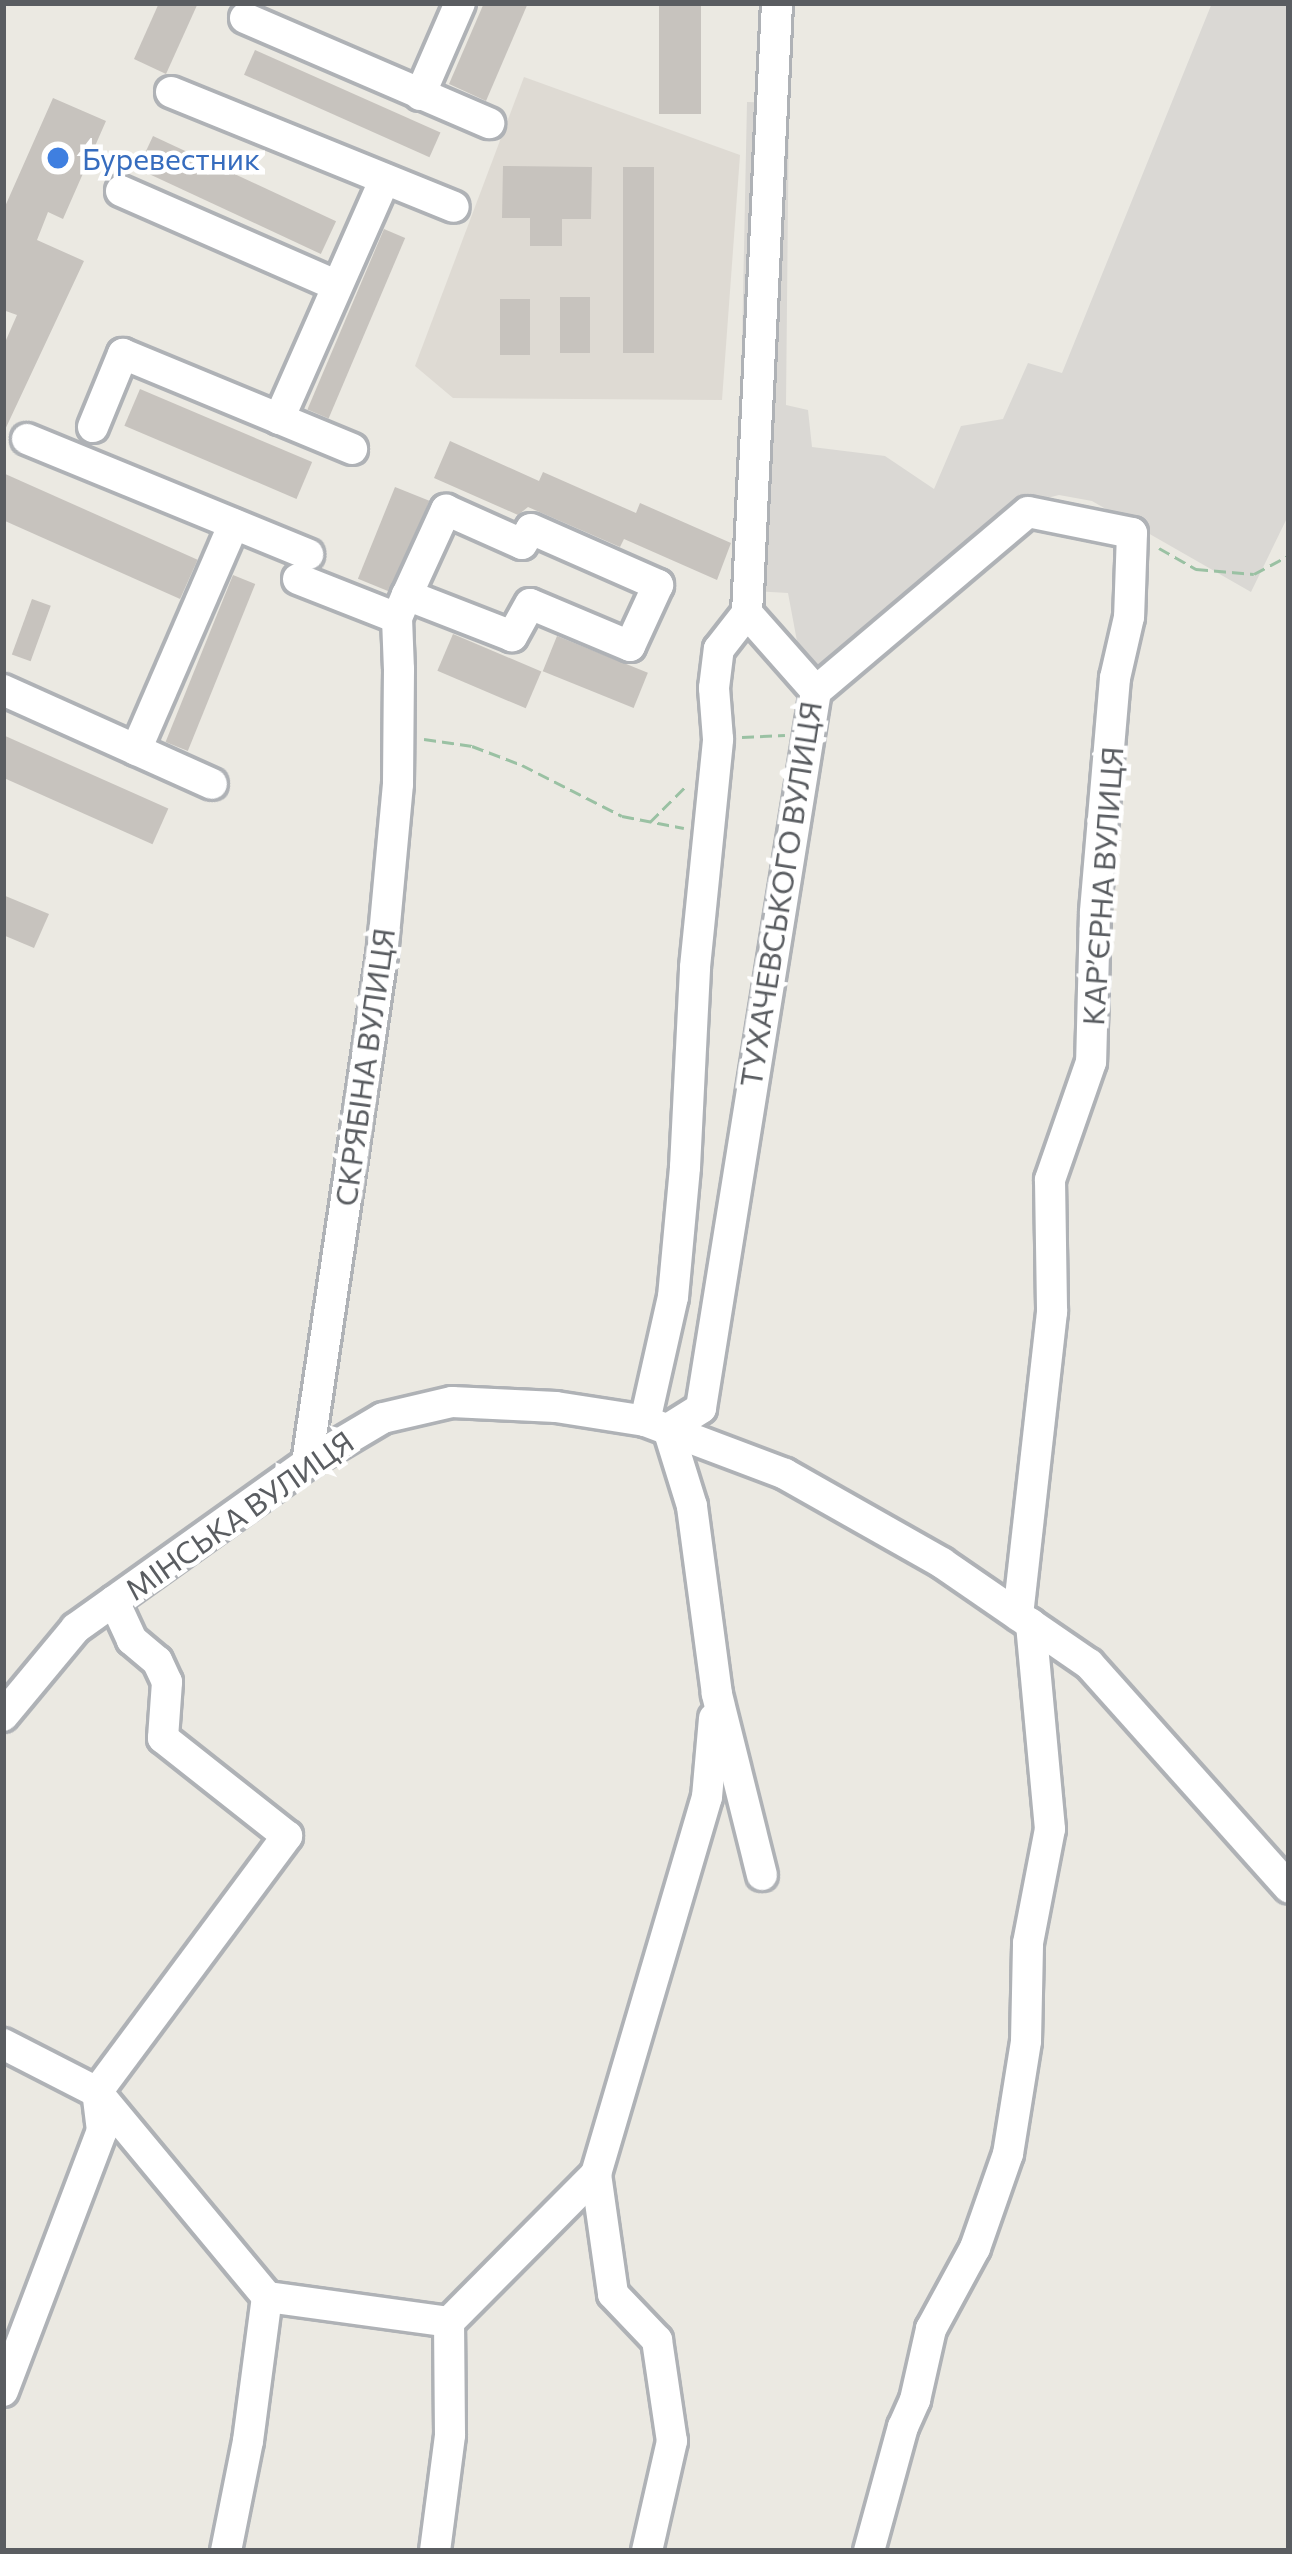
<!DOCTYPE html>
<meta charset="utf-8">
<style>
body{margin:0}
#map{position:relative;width:1292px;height:2554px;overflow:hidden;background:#ebe9e2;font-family:Commissioner,sans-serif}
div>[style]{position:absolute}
.industrial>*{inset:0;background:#dad8d4}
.education>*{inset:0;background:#dedad3}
.building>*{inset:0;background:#c7c3be;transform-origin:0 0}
.path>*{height:3px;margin-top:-1.5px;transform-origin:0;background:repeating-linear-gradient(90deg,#9ac1a3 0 12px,transparent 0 18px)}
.roads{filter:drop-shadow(3px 0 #afb2b6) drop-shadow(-3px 0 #afb2b6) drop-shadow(0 3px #afb2b6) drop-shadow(0 -3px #afb2b6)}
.minor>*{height:30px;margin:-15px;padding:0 15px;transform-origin:15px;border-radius:15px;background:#fff}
.dots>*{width:33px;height:33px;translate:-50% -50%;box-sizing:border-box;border:6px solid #fff;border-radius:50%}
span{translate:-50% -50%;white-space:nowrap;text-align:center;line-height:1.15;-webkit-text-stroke:9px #fff;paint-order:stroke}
.shop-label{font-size:30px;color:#366cbe}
.left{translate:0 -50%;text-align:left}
.street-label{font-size:30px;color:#5a5d61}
.frame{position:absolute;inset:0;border:6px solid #5a5d61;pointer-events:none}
</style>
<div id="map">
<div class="industrial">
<i style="clip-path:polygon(1212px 3px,1289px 3px,1289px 514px,1251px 592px,1092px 501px,1059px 495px,1004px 509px,837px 697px,799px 652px,788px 593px,737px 590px,747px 102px,789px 103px,786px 405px,808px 410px,812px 447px,885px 456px,934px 489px,961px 426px,1003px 419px,1028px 363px,1062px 373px)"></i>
</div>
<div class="education">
<i style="clip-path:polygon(524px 77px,740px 155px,722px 400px,453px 398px,415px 366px)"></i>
</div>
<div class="building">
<i style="clip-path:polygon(159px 3px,198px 3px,166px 74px,134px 59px)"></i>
<i style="clip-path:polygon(484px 3px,528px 3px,486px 101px,449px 84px)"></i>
<i style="left:659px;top:3px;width:42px;height:111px"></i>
<i style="left:255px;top:50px;width:203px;height:27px;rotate:24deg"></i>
<i style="clip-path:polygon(53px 98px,106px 121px,63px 219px,48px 212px,37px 240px,84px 261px,3px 434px,3px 347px,17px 315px,3px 310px,3px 211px)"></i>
<i style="left:153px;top:136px;width:202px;height:36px;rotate:25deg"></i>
<i style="clip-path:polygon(503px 166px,592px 167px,591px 219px,562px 219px,562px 246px,530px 246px,530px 218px,502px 218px)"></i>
<i style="left:623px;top:167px;width:31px;height:186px"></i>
<i style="left:384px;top:229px;width:23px;height:196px;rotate:23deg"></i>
<i style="left:560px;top:297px;width:30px;height:56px"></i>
<i style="left:500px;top:299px;width:30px;height:56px"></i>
<i style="left:140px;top:389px;width:187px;height:40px;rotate:23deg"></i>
<i style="clip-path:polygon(450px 441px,539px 481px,543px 472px,636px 513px,640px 503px,731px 543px,717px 580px,624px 539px,620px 547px,528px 507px,518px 515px,434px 478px)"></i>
<i style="left:3px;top:473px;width:213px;height:43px;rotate:24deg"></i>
<i style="left:395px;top:487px;width:37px;height:99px;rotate:22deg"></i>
<i style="left:233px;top:575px;width:24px;height:180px;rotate:22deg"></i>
<i style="left:32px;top:599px;width:20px;height:59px;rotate:20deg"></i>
<i style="left:453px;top:634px;width:96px;height:40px;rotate:23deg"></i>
<i style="left:557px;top:636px;width:98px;height:38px;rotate:22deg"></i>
<i style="left:3px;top:735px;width:181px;height:39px;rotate:24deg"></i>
<i style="clip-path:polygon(3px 895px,49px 914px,34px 948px,3px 935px)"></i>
</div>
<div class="path">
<i style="left:1159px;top:548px;width:43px;rotate:29.6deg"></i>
<i style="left:1196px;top:569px;width:58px;rotate:4.9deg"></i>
<i style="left:1254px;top:574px;width:40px;rotate:-28deg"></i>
<i style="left:742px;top:737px;width:43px;rotate:-2.7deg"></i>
<i style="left:424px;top:739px;width:49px;rotate:8.3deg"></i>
<i style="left:472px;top:746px;width:53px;rotate:20.8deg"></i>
<i style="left:522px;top:765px;width:112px;rotate:27deg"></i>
<i style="left:622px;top:816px;width:63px;rotate:11deg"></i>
<i style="left:650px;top:822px;width:51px;rotate:-45deg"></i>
</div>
<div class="roads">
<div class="minor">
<i style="left:245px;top:18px;width:266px;rotate:23.3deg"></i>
<i style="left:171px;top:92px;width:305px;rotate:22.1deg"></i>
<i style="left:420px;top:95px;width:100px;rotate:-66.5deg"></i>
<i style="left:121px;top:191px;width:236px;rotate:23.7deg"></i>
<i style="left:279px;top:419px;width:262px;rotate:-66.2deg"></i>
<i style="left:93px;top:427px;width:79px;rotate:-67.7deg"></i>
<i style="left:123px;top:354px;width:248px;rotate:22.5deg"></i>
<i style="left:27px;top:439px;width:304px;rotate:22.3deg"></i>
<i style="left:298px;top:579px;width:106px;rotate:21.5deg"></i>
<i style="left:397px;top:618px;width:51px;rotate:87.8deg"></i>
<i style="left:399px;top:669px;width:115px;rotate:90.5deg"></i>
<i style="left:398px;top:784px;width:172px;rotate:95.3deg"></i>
<i style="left:382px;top:955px;width:514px;rotate:98.4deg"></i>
<i style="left:397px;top:618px;width:25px;rotate:-67deg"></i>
<i style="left:407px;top:595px;width:94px;rotate:-65.4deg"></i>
<i style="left:446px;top:510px;width:83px;rotate:24.1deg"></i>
<i style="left:522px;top:544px;width:17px;rotate:-59deg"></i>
<i style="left:531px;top:529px;width:139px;rotate:23.8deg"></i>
<i style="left:658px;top:585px;width:67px;rotate:114.7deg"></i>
<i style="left:630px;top:646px;width:108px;rotate:-157.2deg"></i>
<i style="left:530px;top:604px;width:37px;rotate:119deg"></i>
<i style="left:512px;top:636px;width:113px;rotate:-158.7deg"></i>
<i style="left:3px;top:690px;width:229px;rotate:24.2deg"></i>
<i style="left:816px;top:691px;width:277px;rotate:-40.2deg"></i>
<i style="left:1028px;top:512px;width:106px;rotate:11.4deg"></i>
<i style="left:1132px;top:533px;width:84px;rotate:92deg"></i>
<i style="left:1129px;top:617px;width:63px;rotate:102.9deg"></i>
<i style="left:1115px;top:678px;width:236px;rotate:94.9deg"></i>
<i style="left:1095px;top:913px;width:149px;rotate:91.5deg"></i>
<i style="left:1091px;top:1062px;width:125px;rotate:109.2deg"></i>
<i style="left:1050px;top:1180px;width:132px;rotate:89.1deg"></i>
<i style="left:1052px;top:1312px;width:305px;rotate:96.4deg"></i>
<i style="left:136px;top:750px;width:246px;rotate:-66.6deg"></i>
<i style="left:645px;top:1421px;width:127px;rotate:-77.3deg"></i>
<i style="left:673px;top:1297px;width:131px;rotate:-84.7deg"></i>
<i style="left:685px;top:1167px;width:200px;rotate:-87.1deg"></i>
<i style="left:695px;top:967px;width:229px;rotate:-84.2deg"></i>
<i style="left:718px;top:739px;width:51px;rotate:-94.5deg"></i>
<i style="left:714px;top:688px;width:39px;rotate:-83deg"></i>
<i style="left:719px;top:649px;width:46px;rotate:-52.1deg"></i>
<i style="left:3px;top:1716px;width:114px;rotate:-50.3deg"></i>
<i style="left:76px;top:1628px;width:284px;rotate:-35.5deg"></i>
<i style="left:307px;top:1463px;width:88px;rotate:-30.6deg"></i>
<i style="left:383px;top:1418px;width:71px;rotate:-13.1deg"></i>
<i style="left:452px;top:1402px;width:104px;rotate:2.8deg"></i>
<i style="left:556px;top:1407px;width:90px;rotate:8.9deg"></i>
<i style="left:645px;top:1421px;width:150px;rotate:20.7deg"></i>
<i style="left:785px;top:1474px;width:180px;rotate:29.5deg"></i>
<i style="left:942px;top:1563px;width:178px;rotate:34.5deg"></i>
<i style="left:1089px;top:1664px;width:300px;rotate:48.2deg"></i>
<i style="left:762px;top:1875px;width:187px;rotate:-104deg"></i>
<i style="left:717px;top:1694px;width:190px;rotate:-97.6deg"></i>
<i style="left:692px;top:1506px;width:81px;rotate:-107.3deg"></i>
<i style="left:668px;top:1429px;width:39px;rotate:-32deg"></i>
<i style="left:701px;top:1408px;width:726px;rotate:-80.89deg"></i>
<i style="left:816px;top:691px;width:104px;rotate:-131.5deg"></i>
<i style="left:747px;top:613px;width:611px;rotate:-87.18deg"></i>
<i style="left:3px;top:2044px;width:106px;rotate:27.1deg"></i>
<i style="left:97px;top:2092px;width:266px;rotate:50.3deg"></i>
<i style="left:267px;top:2297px;width:184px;rotate:7.8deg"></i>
<i style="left:449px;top:2322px;width:209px;rotate:-45.2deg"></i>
<i style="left:596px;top:2174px;width:393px;rotate:-73.6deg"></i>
<i style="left:707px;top:1797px;width:79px;rotate:-84.9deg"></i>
<i style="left:596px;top:2174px;width:121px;rotate:81.9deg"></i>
<i style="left:613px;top:2294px;width:64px;rotate:46.3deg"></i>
<i style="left:657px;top:2340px;width:102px;rotate:81.6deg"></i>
<i style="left:672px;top:2441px;width:113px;rotate:102.8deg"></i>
<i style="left:3px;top:2391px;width:278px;rotate:-69.2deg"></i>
<i style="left:102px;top:2131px;width:39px;rotate:-97deg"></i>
<i style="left:97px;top:2092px;width:319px;rotate:-53.4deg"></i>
<i style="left:287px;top:1836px;width:158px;rotate:-141.7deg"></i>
<i style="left:163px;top:1738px;width:56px;rotate:-85.9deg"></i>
<i style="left:167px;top:1682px;width:23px;rotate:-115deg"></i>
<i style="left:157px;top:1661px;width:33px;rotate:-140deg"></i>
<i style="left:132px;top:1640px;width:43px;rotate:-114.8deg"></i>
<i style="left:226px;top:2551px;width:112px;rotate:-78.7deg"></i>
<i style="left:248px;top:2441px;width:145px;rotate:-82.5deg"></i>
<i style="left:435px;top:2551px;width:117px;rotate:-82.6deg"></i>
<i style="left:450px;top:2435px;width:113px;rotate:-90.5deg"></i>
<i style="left:869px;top:2551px;width:129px;rotate:-74.7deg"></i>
<i style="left:903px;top:2427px;width:30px;rotate:-66deg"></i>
<i style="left:915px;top:2400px;width:73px;rotate:-77.3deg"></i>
<i style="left:931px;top:2329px;width:92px;rotate:-61.5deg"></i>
<i style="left:975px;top:2248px;width:100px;rotate:-70.7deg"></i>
<i style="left:1008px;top:2154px;width:114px;rotate:-80.9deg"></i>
<i style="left:1026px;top:2041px;width:98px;rotate:-88.8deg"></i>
<i style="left:1028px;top:1943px;width:116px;rotate:-79.1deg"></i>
<i style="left:1050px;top:1829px;width:206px;rotate:-95.3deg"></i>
</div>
</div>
<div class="dots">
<i style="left:58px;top:158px;background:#3f7fe0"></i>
</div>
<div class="shop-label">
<span class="left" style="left:82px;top:158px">Буревестник</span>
</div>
<div class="street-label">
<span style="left:1102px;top:886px;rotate:-86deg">КАР’ЄРНА ВУЛИЦЯ</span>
<span style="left:780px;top:894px;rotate:-81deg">ТУХАЧЕВСЬКОГО ВУЛИЦЯ</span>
<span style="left:364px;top:1067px;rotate:-82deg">СКРЯБІНА ВУЛИЦЯ</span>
<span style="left:239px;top:1515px;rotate:-35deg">МІНСЬКА ВУЛИЦЯ</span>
</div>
<div class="frame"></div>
</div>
